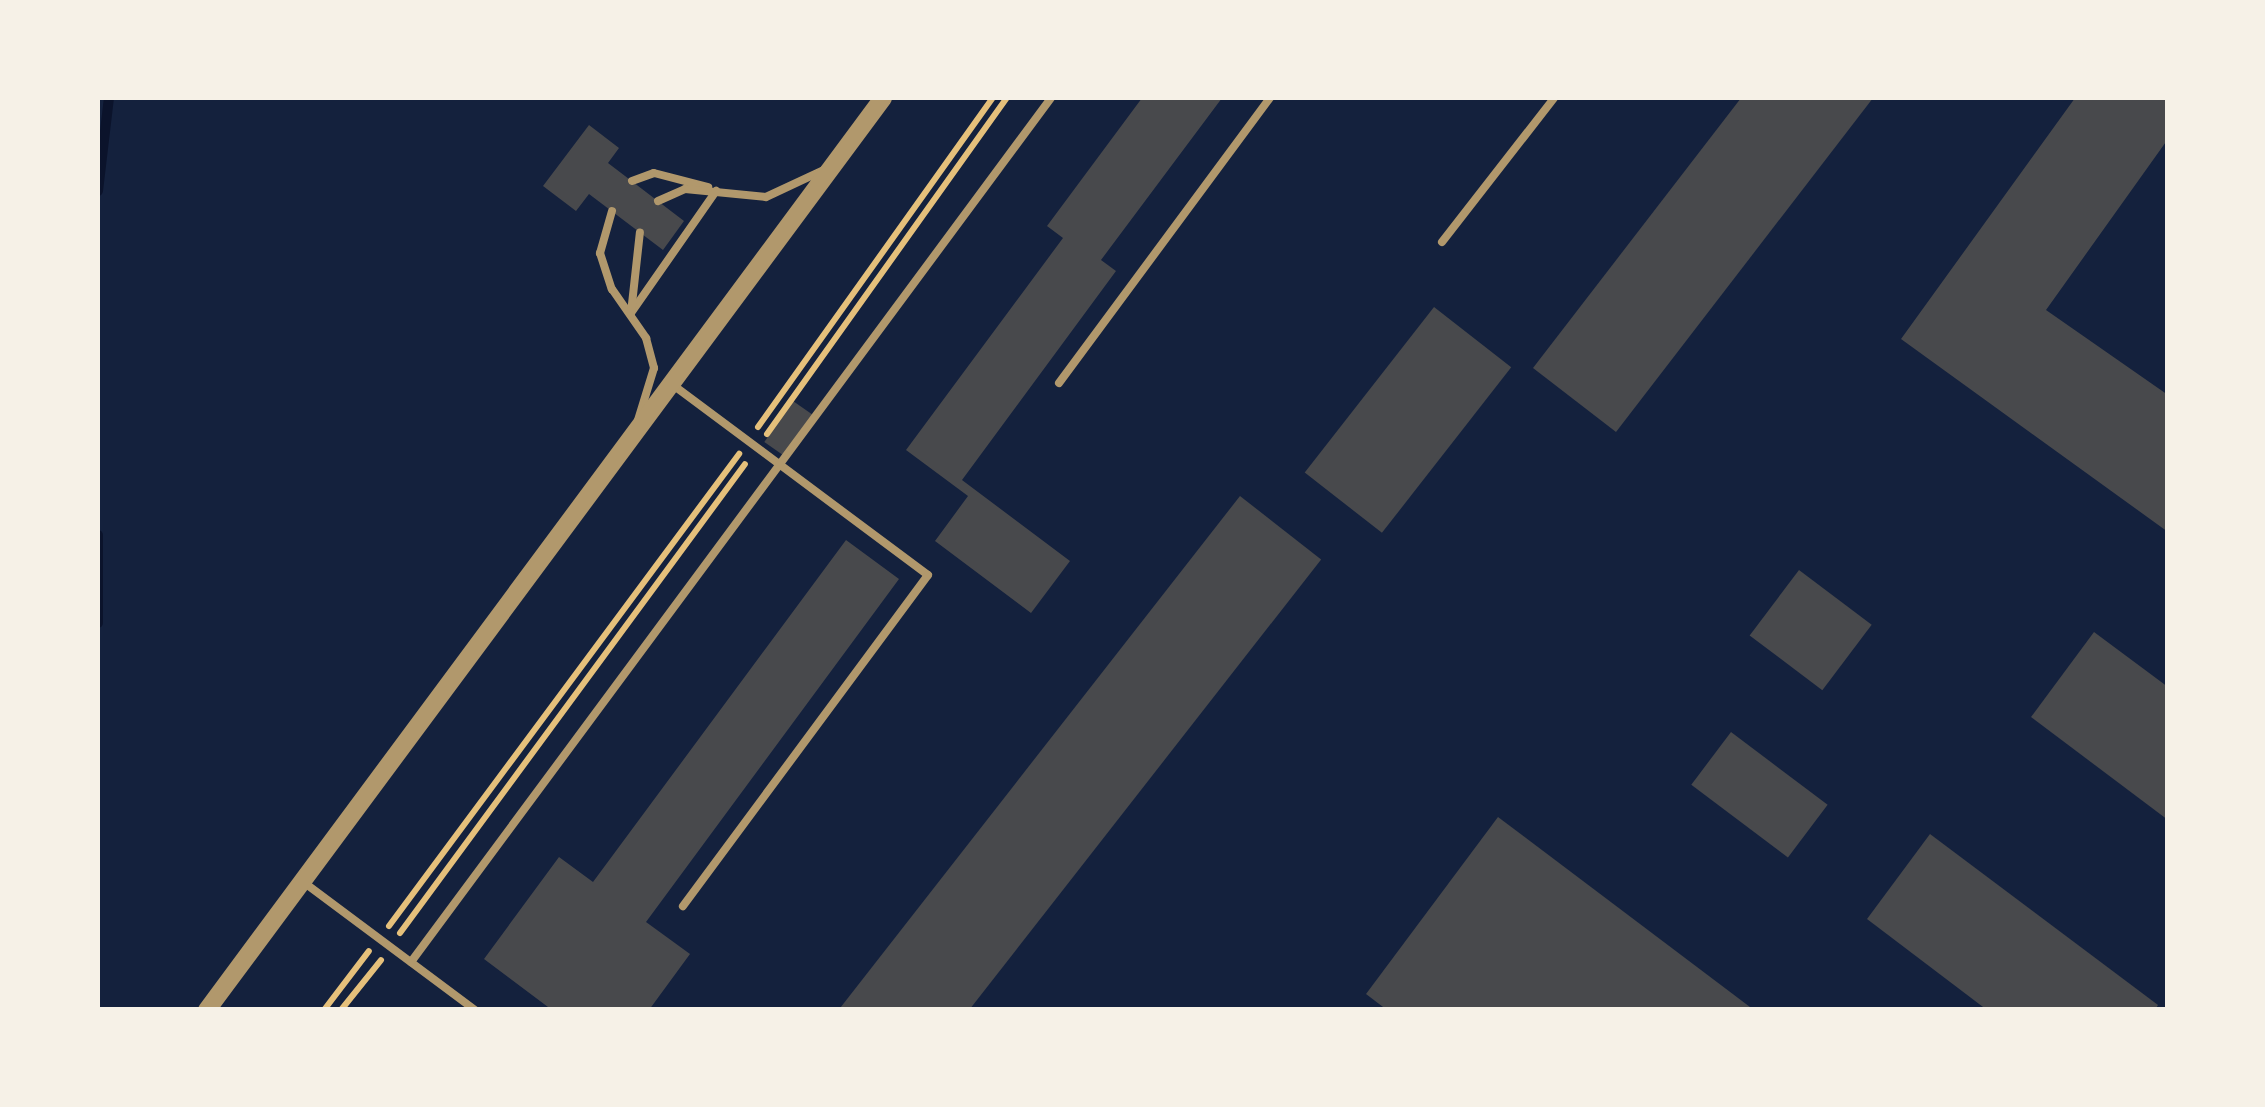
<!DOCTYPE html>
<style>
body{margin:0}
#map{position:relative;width:2265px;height:1107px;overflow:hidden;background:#14213d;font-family:Mulish,sans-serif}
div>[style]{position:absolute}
.stream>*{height:10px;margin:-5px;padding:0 5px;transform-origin:5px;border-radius:5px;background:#0b132b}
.building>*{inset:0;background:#48494c;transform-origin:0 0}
.path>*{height:6px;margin:-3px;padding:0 3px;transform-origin:3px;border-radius:3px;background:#e5c07b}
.service>*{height:8px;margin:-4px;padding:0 4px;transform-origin:4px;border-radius:4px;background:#b1986c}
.tertiary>*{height:18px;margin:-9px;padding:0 9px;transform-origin:9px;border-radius:9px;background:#b1986c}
span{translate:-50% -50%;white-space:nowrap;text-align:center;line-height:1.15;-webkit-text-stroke:8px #f6f1e7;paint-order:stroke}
.frame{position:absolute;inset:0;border:100px solid #f6f1e7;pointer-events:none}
</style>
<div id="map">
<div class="stream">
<i style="left:98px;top:191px;width:94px;rotate:-83.3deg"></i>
<i style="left:98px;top:535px;width:88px;rotate:90deg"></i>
</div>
<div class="building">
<i style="clip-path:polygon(1142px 98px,1222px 98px,1101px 260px,1116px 271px,962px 480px,1070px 561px,1031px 613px,935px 541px,968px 496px,906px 450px,1063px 238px,1047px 226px)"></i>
<i style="clip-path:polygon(1741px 98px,1873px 98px,1616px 432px,1533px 368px)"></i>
<i style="clip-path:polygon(2075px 98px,2168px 98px,2168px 139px,2046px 310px,2168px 395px,2168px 532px,1901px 339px)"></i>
<i style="clip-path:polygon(589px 125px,619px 148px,608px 163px,684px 221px,663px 250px,589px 194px,576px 211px,543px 186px)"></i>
<i style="left:1434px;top:307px;width:98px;height:210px;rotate:38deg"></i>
<i style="left:793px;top:401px;width:24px;height:50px;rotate:35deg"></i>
<i style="left:1240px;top:496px;width:103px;height:648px;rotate:38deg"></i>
<i style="clip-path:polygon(846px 540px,899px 579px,646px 922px,690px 954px,649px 1010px,552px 1010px,484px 959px,559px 857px,593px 882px)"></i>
<i style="left:1799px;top:570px;width:91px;height:82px;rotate:37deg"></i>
<i style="clip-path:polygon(2094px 632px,2168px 687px,2168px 820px,2031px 717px)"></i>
<i style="left:1731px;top:732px;width:121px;height:66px;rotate:37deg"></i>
<i style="clip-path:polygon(1498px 817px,1754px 1010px,1387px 1010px,1366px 994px)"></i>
<i style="clip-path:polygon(1930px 834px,2158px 1005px,2155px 1010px,1987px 1010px,1867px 919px)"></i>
</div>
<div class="path">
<i style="left:758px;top:427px;width:404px;rotate:-54.5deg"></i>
<i style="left:767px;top:434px;width:413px;rotate:-54.5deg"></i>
<i style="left:389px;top:926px;width:588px;rotate:-53.44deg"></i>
<i style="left:400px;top:933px;width:582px;rotate:-53.66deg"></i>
<i style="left:324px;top:1010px;width:74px;rotate:-52.7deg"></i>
<i style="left:341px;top:1010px;width:64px;rotate:-51.3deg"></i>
</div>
<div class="service">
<i style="left:632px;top:181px;width:23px;rotate:-20deg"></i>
<i style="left:654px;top:173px;width:56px;rotate:14.5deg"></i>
<i style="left:658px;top:201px;width:30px;rotate:-24deg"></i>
<i style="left:685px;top:189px;width:81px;rotate:5.6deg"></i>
<i style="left:766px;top:197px;width:64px;rotate:-25deg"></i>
<i style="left:612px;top:211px;width:44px;rotate:105.9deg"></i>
<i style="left:600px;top:253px;width:38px;rotate:72deg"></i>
<i style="left:612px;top:289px;width:60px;rotate:55.2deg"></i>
<i style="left:646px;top:338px;width:31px;rotate:75deg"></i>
<i style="left:654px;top:368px;width:54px;rotate:107.1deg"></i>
<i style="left:1442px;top:242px;width:182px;rotate:-52.1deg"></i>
<i style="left:631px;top:313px;width:149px;rotate:-55.1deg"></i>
<i style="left:631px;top:313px;width:81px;rotate:-83.7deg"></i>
<i style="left:1059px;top:383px;width:355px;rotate:-53.5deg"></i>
<i style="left:673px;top:385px;width:318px;rotate:36.7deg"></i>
<i style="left:928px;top:575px;width:412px;rotate:126.5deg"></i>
<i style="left:302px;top:881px;width:216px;rotate:36.7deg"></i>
<i style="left:411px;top:962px;width:1075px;rotate:-53.47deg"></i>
</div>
<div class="tertiary">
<i style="left:207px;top:1010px;width:1135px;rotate:-53.45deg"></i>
</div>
<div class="frame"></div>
</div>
